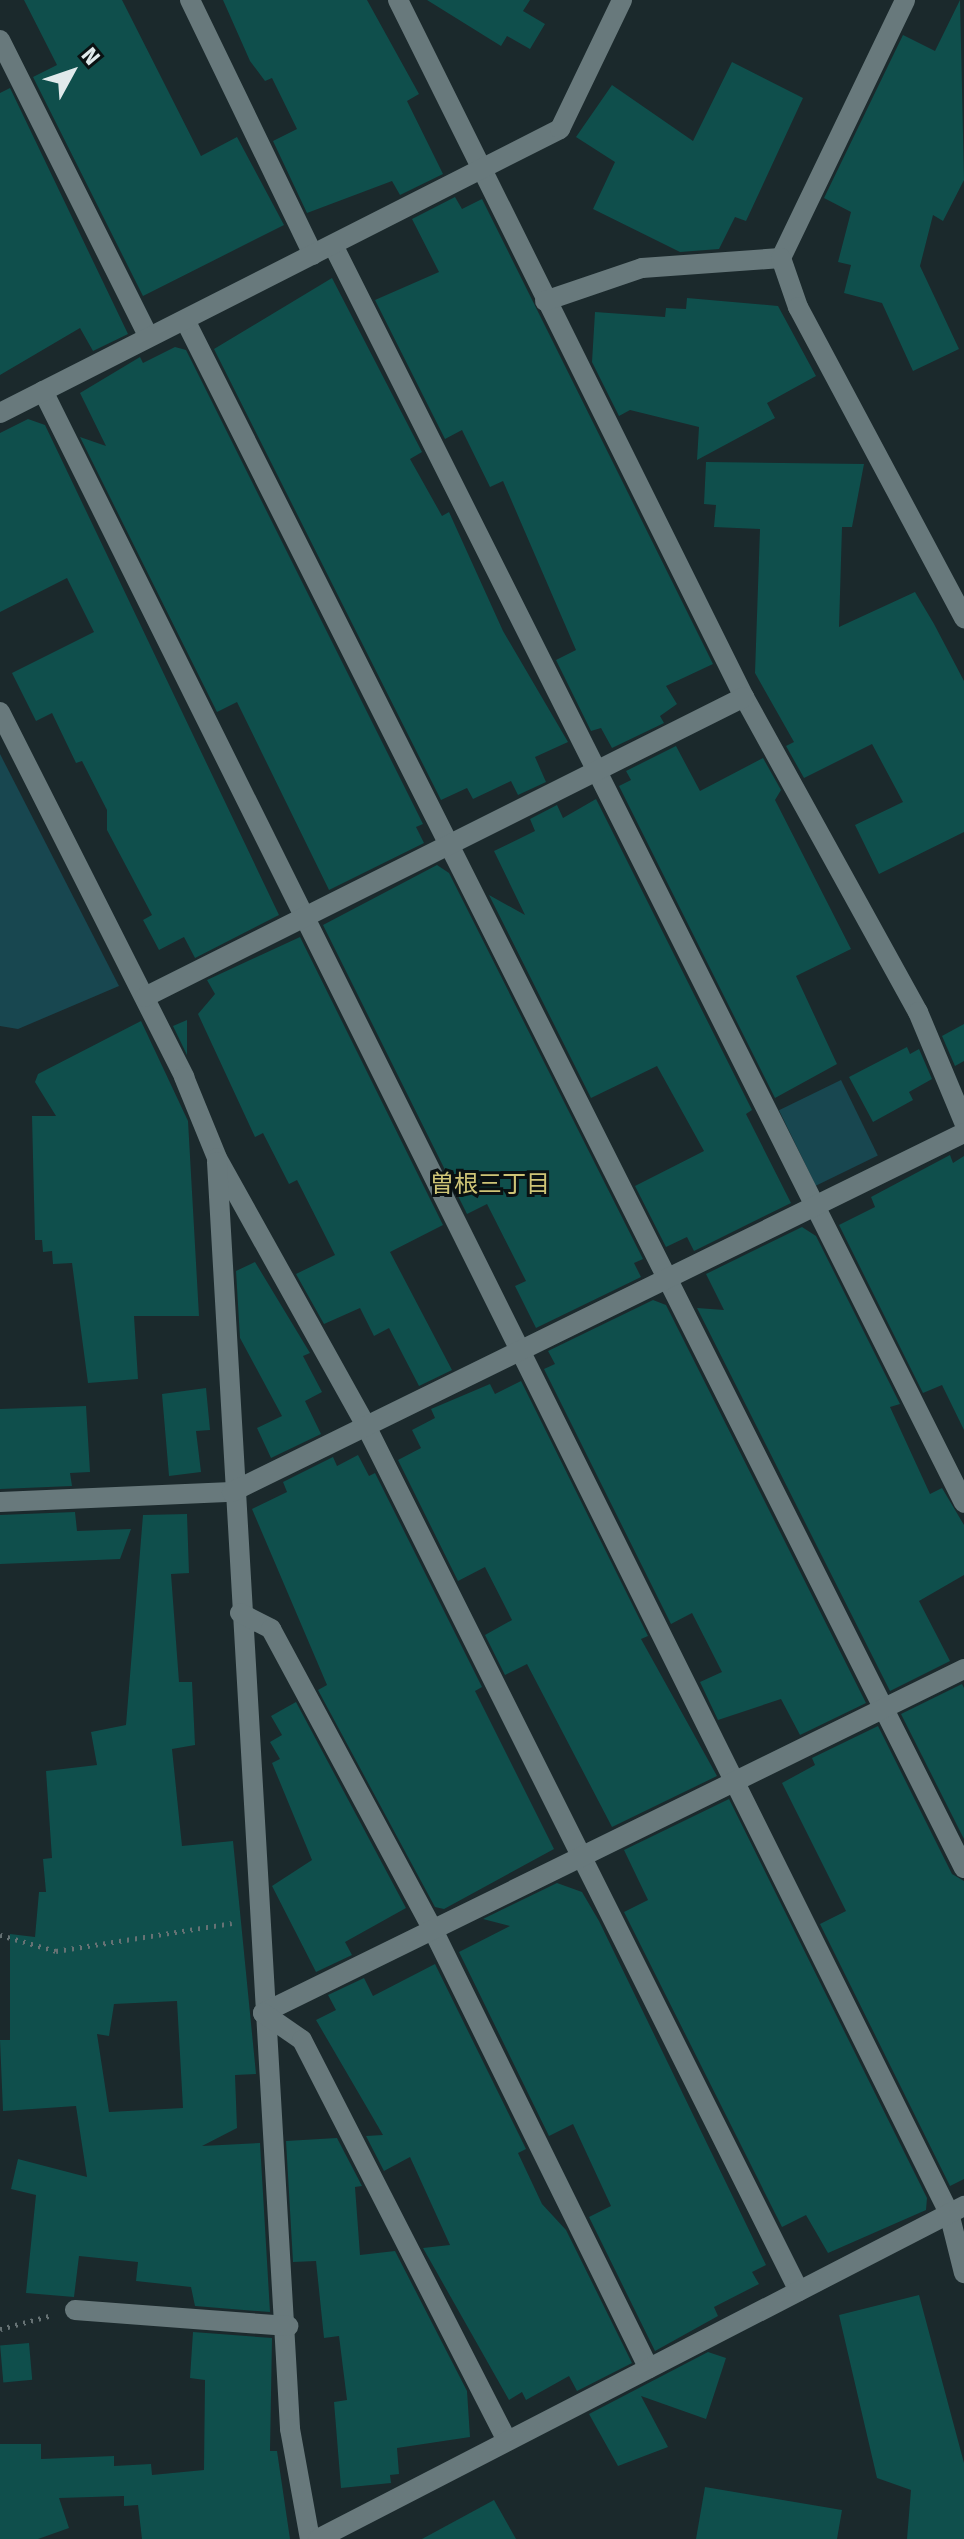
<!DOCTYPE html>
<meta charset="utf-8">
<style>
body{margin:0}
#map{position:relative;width:964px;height:2539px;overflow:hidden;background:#1b292c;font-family:"Fira Sans","Noto Sans JP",sans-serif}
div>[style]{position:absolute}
.green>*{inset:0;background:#184750;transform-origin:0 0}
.building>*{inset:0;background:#0f4f4c;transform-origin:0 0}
.path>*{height:5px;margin-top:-2.5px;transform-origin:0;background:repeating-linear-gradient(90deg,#667274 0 2px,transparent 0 8px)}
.minor>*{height:20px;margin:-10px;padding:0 10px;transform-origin:10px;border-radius:10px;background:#68797c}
span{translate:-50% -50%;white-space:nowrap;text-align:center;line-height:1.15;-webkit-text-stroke:6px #0a1112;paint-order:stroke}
.neighbourhood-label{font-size:24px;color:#cec476}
.north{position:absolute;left:32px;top:32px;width:80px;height:80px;-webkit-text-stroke:6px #0a1112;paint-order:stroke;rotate:50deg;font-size:22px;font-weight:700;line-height:32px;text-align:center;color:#e0e9eb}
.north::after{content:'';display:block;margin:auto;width:28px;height:36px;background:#e0e9eb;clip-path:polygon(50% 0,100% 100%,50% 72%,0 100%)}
</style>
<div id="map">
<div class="green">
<i style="clip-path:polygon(0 754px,119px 986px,18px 1029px,0 1026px)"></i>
<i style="left:841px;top:1080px;width:84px;height:69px;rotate:64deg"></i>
</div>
<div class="building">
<i style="clip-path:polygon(24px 0,122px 0,201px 156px,237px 137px,284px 225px,143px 296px,33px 77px,57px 65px)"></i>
<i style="clip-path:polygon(223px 0,367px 0,419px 94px,407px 101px,443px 174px,400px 195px,392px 181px,307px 213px,273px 141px,297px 129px,272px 78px,265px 81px,250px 61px)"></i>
<i style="clip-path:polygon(427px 0,530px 0,523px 11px,545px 24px,530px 49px,507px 36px,501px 46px)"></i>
<i style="clip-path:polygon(960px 0,964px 180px,943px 221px,933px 215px,920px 266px,959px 349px,913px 371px,882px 303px,844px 293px,851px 265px,838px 262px,851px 212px,824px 198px,903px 35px,935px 51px)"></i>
<i style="clip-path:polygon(732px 62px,803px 98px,746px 221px,735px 217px,719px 249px,680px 252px,593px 209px,615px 162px,576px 137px,612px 85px,693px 141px)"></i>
<i style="clip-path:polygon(10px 88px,128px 334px,93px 351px,80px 328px,0 375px,0 93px)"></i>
<i style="clip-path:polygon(455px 197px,462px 209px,482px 199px,713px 664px,666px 686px,677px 704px,660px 716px,664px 723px,612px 748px,601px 728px,591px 731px,556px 660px,576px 650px,503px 481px,490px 487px,462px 430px,445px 439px,375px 300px,439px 272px,412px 219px)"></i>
<i style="clip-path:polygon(332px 278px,422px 452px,410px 459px,442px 516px,449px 512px,503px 631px,568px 742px,535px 757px,546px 782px,518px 795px,511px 781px,473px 799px,467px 788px,441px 800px,214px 349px)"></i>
<i style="clip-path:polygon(687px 298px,778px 306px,816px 376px,767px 403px,775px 418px,697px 460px,699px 427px,630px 410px,619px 416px,592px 362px,595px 312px,665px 317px,666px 308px,686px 309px)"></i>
<i style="clip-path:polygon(175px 347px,186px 350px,423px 824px,416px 827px,424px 843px,329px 890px,237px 702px,217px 712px,80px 437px,106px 446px,80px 393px,140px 357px,143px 363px)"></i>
<i style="clip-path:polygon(28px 419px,45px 425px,279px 915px,195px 958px,184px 937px,159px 950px,143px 920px,152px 915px,107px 830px,107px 810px,82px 761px,76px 763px,52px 713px,36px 721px,12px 673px,94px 632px,67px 578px,0 612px,0 433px)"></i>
<i style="clip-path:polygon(706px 462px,864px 464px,852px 527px,842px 527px,839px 627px,915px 592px,934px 624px,964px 681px,964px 832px,879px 874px,855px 825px,903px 802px,872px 744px,804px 778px,786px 746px,794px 742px,755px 673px,760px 529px,714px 527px,716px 505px,704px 504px)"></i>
<i style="clip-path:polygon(676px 746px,700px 791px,763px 758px,781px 790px,775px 800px,851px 949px,796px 976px,837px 1064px,775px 1098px,619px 786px,631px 780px,626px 771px)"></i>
<i style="clip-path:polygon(596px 799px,752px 1110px,746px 1114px,791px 1203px,694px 1251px,687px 1237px,666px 1247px,635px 1186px,704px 1151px,657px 1066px,591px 1098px,489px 895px,525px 915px,494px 851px,535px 831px,530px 819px,557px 805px,563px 818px)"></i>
<i style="clip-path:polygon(437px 865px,449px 873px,643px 1259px,634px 1263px,641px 1277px,536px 1328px,515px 1286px,526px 1281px,487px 1204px,467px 1214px,323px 925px)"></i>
<i style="clip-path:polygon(300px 937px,443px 1225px,390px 1252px,452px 1370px,419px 1386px,389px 1328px,374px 1336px,360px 1308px,324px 1324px,296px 1274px,335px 1255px,297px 1180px,289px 1184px,263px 1133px,255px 1137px,198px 1014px,215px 994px,207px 980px)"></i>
<i style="clip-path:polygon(187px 1020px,187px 1055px,173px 1026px)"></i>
<i style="clip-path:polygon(141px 1021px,188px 1121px,199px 1316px,134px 1316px,138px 1379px,88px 1383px,72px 1263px,53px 1264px,52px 1251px,43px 1252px,42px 1240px,35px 1240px,32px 1116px,56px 1116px,35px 1082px,38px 1074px)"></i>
<i style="clip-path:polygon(964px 1024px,964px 1061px,955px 1066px,942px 1036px)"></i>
<i style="clip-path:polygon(907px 1047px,910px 1054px,919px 1049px,932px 1079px,909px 1092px,913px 1100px,873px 1122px,849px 1077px)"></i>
<i style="clip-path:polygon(950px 1155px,953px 1163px,964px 1156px,964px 1430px,942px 1385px,923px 1393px,839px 1225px,875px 1207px,871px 1197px)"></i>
<i style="clip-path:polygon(802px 1227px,816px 1236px,900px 1404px,890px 1407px,930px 1494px,942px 1488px,964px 1525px,964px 1575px,919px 1601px,950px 1661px,890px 1691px,697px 1308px,724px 1310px,706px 1274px)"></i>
<i style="clip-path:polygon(255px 1262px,310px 1353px,303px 1356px,322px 1392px,305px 1401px,321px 1434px,271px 1458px,257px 1428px,282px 1416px,240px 1338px,236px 1271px)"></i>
<i style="clip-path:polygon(653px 1300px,666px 1305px,866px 1703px,800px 1735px,781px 1699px,718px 1720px,700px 1682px,722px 1672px,692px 1613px,671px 1624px,544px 1369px,555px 1364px,548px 1351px)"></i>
<i style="clip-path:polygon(521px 1381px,648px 1636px,641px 1639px,717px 1776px,612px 1827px,527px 1664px,505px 1675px,485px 1635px,512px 1620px,485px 1567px,458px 1581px,398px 1460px,421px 1448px,412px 1430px,435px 1418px,431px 1409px,490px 1384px,495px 1394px)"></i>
<i style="clip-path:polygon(206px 1388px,210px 1430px,196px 1431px,201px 1472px,169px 1476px,162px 1394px)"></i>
<i style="clip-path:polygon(86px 1406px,90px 1472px,70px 1473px,72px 1486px,0 1489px,0 1409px)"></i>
<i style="clip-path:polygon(358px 1455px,369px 1476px,375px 1473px,482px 1687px,475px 1691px,554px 1849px,444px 1909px,435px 1907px,318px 1690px,327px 1685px,252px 1509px,287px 1492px,283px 1482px,333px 1457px,337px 1466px)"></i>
<i style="clip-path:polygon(75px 1512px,77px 1531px,131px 1529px,120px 1559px,0 1564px,0 1515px)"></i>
<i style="clip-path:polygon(evenodd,187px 1514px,189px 1573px,171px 1574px,179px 1682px,192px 1682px,195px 1745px,172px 1749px,182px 1846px,233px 1841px,256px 2074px,235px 2075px,237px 2128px,202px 2146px,260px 2143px,270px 2312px,195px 2306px,191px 2287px,136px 2281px,138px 2262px,79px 2256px,74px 2297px,26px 2293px,36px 2195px,11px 2189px,18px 2159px,87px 2177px,76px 2106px,3px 2111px,0 2040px,10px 2040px,10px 1934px,35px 1937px,39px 1892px,46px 1892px,43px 1859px,52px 1858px,46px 1771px,97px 1765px,91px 1732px,126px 1725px,143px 1515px,187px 1514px,177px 2001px,183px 2108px,109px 2112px,97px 2034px,109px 2036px,114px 2004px,177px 2001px)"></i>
<i style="clip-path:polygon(962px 1684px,964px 1688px,964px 1839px,901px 1714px)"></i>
<i style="clip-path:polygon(296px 1702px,406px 1908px,345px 1942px,352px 1955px,316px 1972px,272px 1886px,312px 1860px,272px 1763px,280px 1759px,270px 1742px,282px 1735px,271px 1716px)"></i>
<i style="clip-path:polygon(878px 1726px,952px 1874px,964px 1881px,964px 2179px,950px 2186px,820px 1924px,846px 1911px,782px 1783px,815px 1765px,812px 1758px)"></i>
<i style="clip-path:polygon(729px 1799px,927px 2198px,926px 2210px,828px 2253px,806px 2215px,782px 2227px,624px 1912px,648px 1900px,624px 1850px)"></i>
<i style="clip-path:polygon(557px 1883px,582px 1892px,599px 1921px,766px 2265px,752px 2272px,759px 2284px,714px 2307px,718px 2316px,655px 2351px,589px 2217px,611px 2206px,573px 2124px,549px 2136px,459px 1952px,510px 1926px,483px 1919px)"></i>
<i style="clip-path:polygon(435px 1964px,526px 2149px,518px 2153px,542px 2204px,566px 2230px,632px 2363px,577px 2391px,569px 2376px,526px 2400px,522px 2392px,509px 2400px,423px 2248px,450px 2245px,410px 2157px,384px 2171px,366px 2136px,383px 2135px,316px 2020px,336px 2010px,328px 1995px,364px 1978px,373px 1996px)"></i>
<i style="clip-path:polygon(337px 2138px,362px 2186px,355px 2187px,360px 2255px,395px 2251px,467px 2391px,470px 2437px,397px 2448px,399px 2474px,390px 2475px,391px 2483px,341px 2488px,334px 2402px,347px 2400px,339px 2336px,324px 2338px,316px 2261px,293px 2262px,286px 2141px)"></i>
<i style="clip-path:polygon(919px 2295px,964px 2463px,964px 2539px,907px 2539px,911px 2490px,877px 2478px,839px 2315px)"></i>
<i style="clip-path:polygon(193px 2332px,272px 2338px,270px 2451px,277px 2451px,290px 2539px,142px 2539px,138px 2505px,124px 2506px,124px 2496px,59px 2498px,69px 2528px,38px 2539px,0 2539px,0 2444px,41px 2444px,41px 2459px,114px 2456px,114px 2466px,151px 2464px,152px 2475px,204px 2470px,205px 2380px,190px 2378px)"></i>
<i style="left:29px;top:2343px;width:37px;height:29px;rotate:85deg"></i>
<i style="clip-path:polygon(708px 2352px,726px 2358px,706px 2419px,641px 2396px,668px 2447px,618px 2466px,589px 2414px)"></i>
<i style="clip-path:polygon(705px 2487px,842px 2510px,837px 2539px,696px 2539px)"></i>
<i style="clip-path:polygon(494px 2500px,516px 2539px,422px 2539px)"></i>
</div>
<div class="path">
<i style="left:0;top:1935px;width:58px;rotate:15.9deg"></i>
<i style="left:56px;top:1951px;width:178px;rotate:-9deg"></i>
<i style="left:0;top:2329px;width:51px;rotate:-14.9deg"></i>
</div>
<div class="minor">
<i style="left:190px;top:0;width:283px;rotate:64.2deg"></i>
<i style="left:398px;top:0;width:778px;rotate:63.6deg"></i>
<i style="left:744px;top:697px;width:360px;rotate:61.1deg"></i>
<i style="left:918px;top:1012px;width:119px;rotate:67.3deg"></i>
<i style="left:0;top:40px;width:332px;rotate:63.4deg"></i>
<i style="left:333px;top:245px;width:1407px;rotate:63.36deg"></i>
<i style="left:781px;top:258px;width:286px;rotate:-64.3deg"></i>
<i style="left:545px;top:301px;width:102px;rotate:-18.8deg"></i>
<i style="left:642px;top:268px;width:139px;rotate:-4.1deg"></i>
<i style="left:781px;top:258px;width:52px;rotate:70.9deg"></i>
<i style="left:798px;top:307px;width:353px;rotate:61.9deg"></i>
<i style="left:185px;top:320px;width:1733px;rotate:63.29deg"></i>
<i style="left:43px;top:391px;width:2035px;rotate:63.56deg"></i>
<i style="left:949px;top:2213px;width:62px;rotate:76deg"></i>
<i style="left:0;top:413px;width:628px;rotate:-26.89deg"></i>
<i style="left:560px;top:129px;width:143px;rotate:-64.3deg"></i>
<i style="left:0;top:712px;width:409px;rotate:63.2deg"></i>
<i style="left:184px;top:1077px;width:87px;rotate:67.8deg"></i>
<i style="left:217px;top:1158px;width:309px;rotate:60.9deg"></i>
<i style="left:367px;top:1428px;width:965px;rotate:63.41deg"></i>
<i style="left:145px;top:997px;width:670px;rotate:-26.6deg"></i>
<i style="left:217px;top:1162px;width:1269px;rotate:86.7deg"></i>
<i style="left:290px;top:2429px;width:112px;rotate:79.7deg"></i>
<i style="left:0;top:1502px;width:232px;rotate:-2.5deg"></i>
<i style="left:232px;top:1492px;width:815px;rotate:-26.13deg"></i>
<i style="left:240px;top:1613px;width:35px;rotate:27deg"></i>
<i style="left:271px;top:1629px;width:346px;rotate:61.7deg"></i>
<i style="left:435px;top:1934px;width:484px;rotate:63.8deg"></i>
<i style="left:263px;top:2013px;width:781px;rotate:-26.14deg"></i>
<i style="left:263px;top:2013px;width:47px;rotate:34.7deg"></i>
<i style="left:302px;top:2040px;width:450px;rotate:62.9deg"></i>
<i style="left:75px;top:2310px;width:214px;rotate:4.3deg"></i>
<i style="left:318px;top:2539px;width:727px;rotate:-27.27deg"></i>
</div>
<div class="neighbourhood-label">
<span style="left:490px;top:1185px">曽根三丁目</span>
</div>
<div class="north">N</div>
</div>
